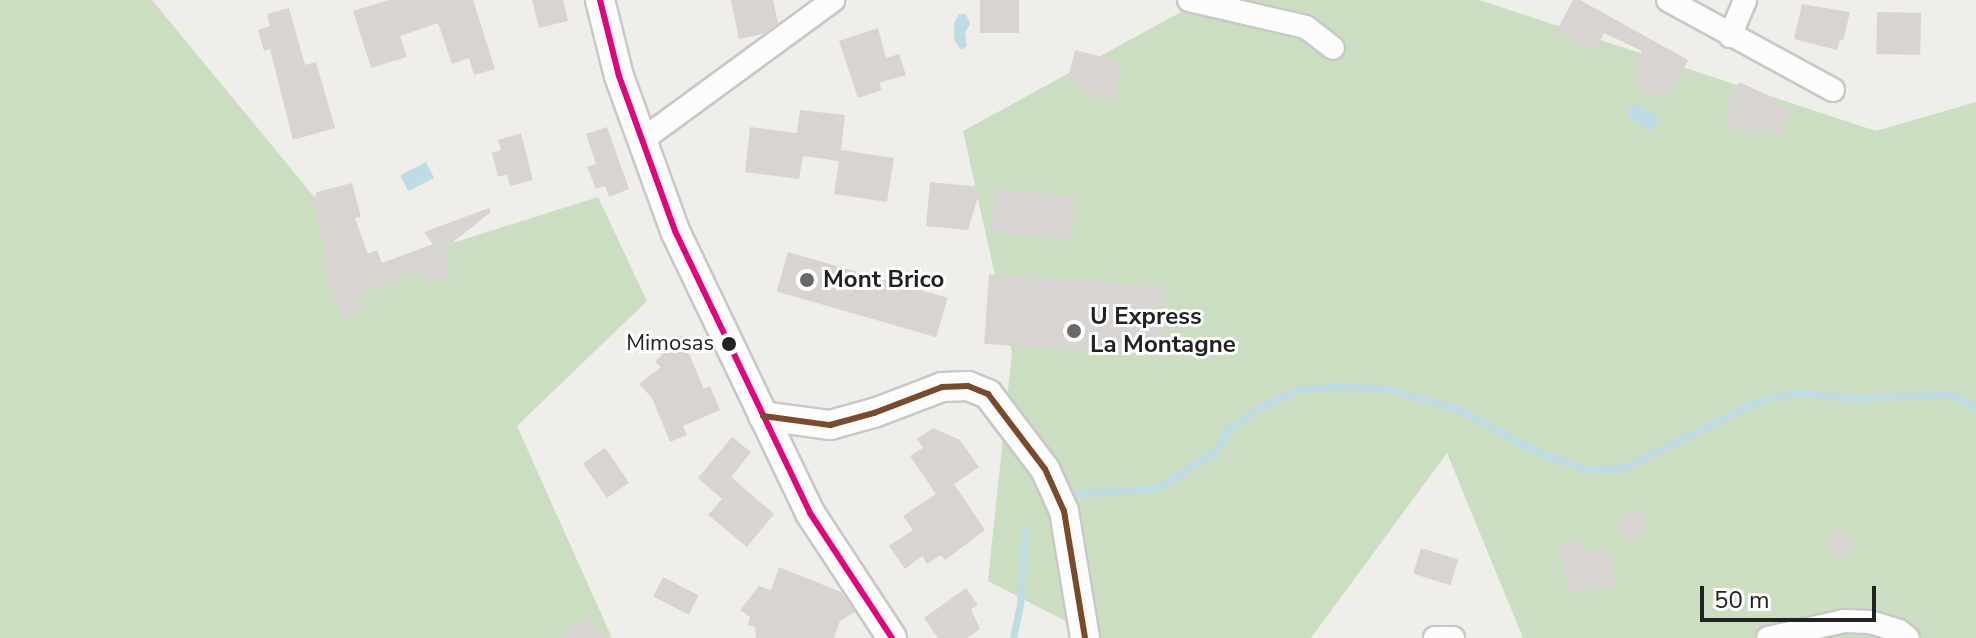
<!DOCTYPE html>
<style>
body{margin:0}
#map{position:relative;width:1976px;height:638px;overflow:hidden;background:#f0eeeb;font-family:"Nunito Sans",sans-serif}
div>[style]{position:absolute}
.forest>*{inset:0;background:#cbdec1}
.water>*{inset:0;background:#bfdbe3;transform-origin:0 0}
.stream>*{height:7px;margin:-3.5px;padding:0 3.5px;transform-origin:3.5px;border-radius:3.5px;background:#bfdbe3}
.building>*{inset:0;background:#d7d4d2;transform-origin:0 0}
.roads{filter:drop-shadow(2px 0 #c9c8c7) drop-shadow(-2px 0 #c9c8c7) drop-shadow(0 2px #c9c8c7) drop-shadow(0 -2px #c9c8c7)}
.minor>*{height:22px;margin:-11px;padding:0 11px;transform-origin:11px;border-radius:11px;background:#fdfcfc}
.tertiary>*{height:28px;margin:-14px;padding:0 14px;transform-origin:14px;border-radius:14px;background:#fdfcfc}
.bus-1>*{height:6px;margin:-3px;padding:0 3px;transform-origin:3px;border-radius:3px;background:#e5007d}
.bus-2>*{height:6px;margin:-3px;padding:0 3px;transform-origin:3px;border-radius:3px;background:#7a4b2a}
.dots>*{width:22px;height:22px;translate:-50% -50%;box-sizing:border-box;border:4px solid #fff;border-radius:50%}
span{translate:-50% -50%;white-space:nowrap;text-align:center;line-height:1.15;-webkit-text-stroke:6px #fff;paint-order:stroke}
.bus-label{font-size:22px;color:#222}
.right{translate:-100% -50%;text-align:right}
.poi-label{font-size:24px;color:#222;font-weight:700}
.left{translate:0 -50%;text-align:left}
.scale{position:absolute;left:1700px;top:586px;width:176px;height:36px;box-sizing:border-box;border:4px solid #222;border-top:0;padding-left:10px;font-size:24px;line-height:28px;white-space:nowrap;color:#222;-webkit-text-stroke:6px #fff;paint-order:stroke}
</style>
<div id="map">
<div class="forest">
<i style="clip-path:polygon(0 0,152px 0,373px 268px,598px 197px,647px 301px,517px 426px,612px 638px,0 638px)"></i>
<i style="clip-path:polygon(1203px 0,1479px 0,1876px 131px,1976px 102px,1976px 638px,1523px 638px,1447px 453px,1311px 638px,1099px 638px,988px 581px,1012px 352px,963px 131px)"></i>
</div>
<div class="water">
<i style="clip-path:polygon(959px 14px,966px 14px,970px 24px,965px 33px,967px 46px,961px 50px,954px 40px,954px 23px)"></i>
<i style="clip-path:polygon(1636px 104px,1659px 118px,1652px 133px,1628px 118px,1627px 110px)"></i>
<i style="left:426px;top:162px;width:18px;height:29px;rotate:63deg"></i>
</div>
<div class="stream">
<i style="left:1071px;top:494px;width:86px;rotate:-4deg"></i>
<i style="left:1157px;top:488px;width:70px;rotate:-32.1deg"></i>
<i style="left:1216px;top:451px;width:25px;rotate:-61deg"></i>
<i style="left:1228px;top:429px;width:39px;rotate:-35deg"></i>
<i style="left:1260px;top:407px;width:44px;rotate:-24.2deg"></i>
<i style="left:1300px;top:389px;width:46px;rotate:-3.7deg"></i>
<i style="left:1346px;top:386px;width:45px;rotate:5.1deg"></i>
<i style="left:1391px;top:390px;width:66px;rotate:15.7deg"></i>
<i style="left:1455px;top:408px;width:92px;rotate:28deg"></i>
<i style="left:1536px;top:451px;width:54px;rotate:20.4deg"></i>
<i style="left:1587px;top:470px;width:35px;rotate:-3deg"></i>
<i style="left:1622px;top:468px;width:152px;rotate:-26.2deg"></i>
<i style="left:1758px;top:401px;width:41px;rotate:-12.7deg"></i>
<i style="left:1798px;top:392px;width:57px;rotate:7deg"></i>
<i style="left:1855px;top:399px;width:95px;rotate:-3deg"></i>
<i style="left:1950px;top:394px;width:30px;rotate:28deg"></i>
<i style="left:1013px;top:638px;width:34px;rotate:-78deg"></i>
<i style="left:1020px;top:605px;width:75px;rotate:-86.2deg"></i>
</div>
<div class="building">
<i style="clip-path:polygon(389px 0,473px 0,495px 69px,474px 75px,469px 58px,452px 64px,438px 23px,400px 36px,407px 57px,371px 68px,353px 11px)"></i>
<i style="clip-path:polygon(532px 0,563px 0,568px 21px,539px 28px)"></i>
<i style="clip-path:polygon(731px 0,773px 0,778px 23px,763px 34px,739px 39px)"></i>
<i style="left:980px;top:0;width:39px;height:33px"></i>
<i style="clip-path:polygon(1573px 0,1580px 0,1688px 60px,1673px 92px,1667px 89px,1662px 100px,1633px 84px,1638px 75px,1632px 72px,1642px 51px,1604px 33px,1594px 52px,1556px 32px)"></i>
<i style="clip-path:polygon(1802px 4px,1850px 12px,1843px 41px,1840px 40px,1837px 50px,1794px 39px)"></i>
<i style="clip-path:polygon(289px 8px,305px 65px,316px 62px,335px 128px,293px 140px,270px 49px,264px 51px,258px 30px,270px 26px,267px 14px)"></i>
<i style="left:1877px;top:12px;width:44px;height:42px;rotate:1deg"></i>
<i style="clip-path:polygon(878px 28px,886px 58px,899px 54px,906px 75px,879px 83px,882px 90px,858px 98px,839px 41px)"></i>
<i style="clip-path:polygon(1075px 50px,1122px 62px,1112px 102px,1080px 94px,1082px 85px,1067px 82px)"></i>
<i style="clip-path:polygon(1739px 82px,1778px 100px,1777px 104px,1790px 111px,1778px 136px,1765px 129px,1762px 134px,1754px 130px,1750px 137px,1728px 127px,1731px 119px,1723px 115px)"></i>
<i style="clip-path:polygon(800px 110px,845px 115px,841px 150px,894px 158px,887px 202px,834px 194px,839px 161px,803px 156px,799px 179px,745px 172px,750px 127px,797px 133px)"></i>
<i style="clip-path:polygon(607px 127px,629px 189px,609px 197px,605px 186px,596px 189px,587px 167px,596px 164px,586px 134px)"></i>
<i style="clip-path:polygon(521px 133px,533px 180px,510px 186px,507px 174px,498px 177px,492px 153px,501px 150px,498px 140px)"></i>
<i style="clip-path:polygon(930px 182px,981px 187px,968px 230px,926px 226px)"></i>
<i style="clip-path:polygon(352px 183px,361px 217px,355px 218px,368px 254px,377px 250px,382px 263px,433px 244px,424px 232px,489px 208px,491px 212px,443px 250px,452px 275px,427px 285px,421px 271px,359px 295px,365px 310px,342px 318px,320px 260px,326px 258px,313px 202px,317px 192px)"></i>
<i style="left:995px;top:188px;width:81px;height:44px;rotate:6deg"></i>
<i style="left:788px;top:252px;width:166px;height:41px;rotate:16deg"></i>
<i style="left:989px;top:274px;width:177px;height:70px;rotate:4deg"></i>
<i style="clip-path:polygon(681px 335px,704px 389px,710px 386px,720px 410px,683px 426px,687px 435px,670px 442px,652px 398px,639px 384px,661px 367px,655px 362px)"></i>
<i style="clip-path:polygon(933px 428px,960px 440px,979px 467px,954px 484px,985px 530px,945px 560px,941px 555px,927px 564px,922px 556px,905px 569px,889px 546px,913px 530px,903px 516px,936px 494px,910px 456px,923px 448px,917px 439px)"></i>
<i style="clip-path:polygon(732px 437px,751px 452px,731px 477px,774px 514px,747px 547px,708px 515px,722px 499px,698px 478px)"></i>
<i style="left:605px;top:448px;width:42px;height:27px;rotate:55deg"></i>
<i style="left:1640px;top:510px;width:24px;height:24px;rotate:75deg"></i>
<i style="left:1844px;top:530px;width:23px;height:22px;rotate:61deg"></i>
<i style="clip-path:polygon(1582px 540px,1584px 553px,1609px 548px,1616px 585px,1568px 594px,1558px 544px)"></i>
<i style="left:1421px;top:548px;width:39px;height:27px;rotate:17deg"></i>
<i style="clip-path:polygon(779px 567px,841px 592px,855px 612px,840px 621px,834px 638px,756px 638px,755px 627px,748px 625px,750px 617px,740px 610px,759px 586px,771px 590px)"></i>
<i style="left:663px;top:577px;width:40px;height:22px;rotate:27deg"></i>
<i style="clip-path:polygon(966px 588px,978px 605px,971px 609px,980px 629px,967px 638px,938px 638px,924px 618px)"></i>
<i style="clip-path:polygon(590px 616px,604px 638px,554px 638px)"></i>
</div>
<div class="roads">
<div class="minor">
<i style="left:1189px;top:0;width:120px;rotate:13deg"></i>
<i style="left:1306px;top:27px;width:34px;rotate:38deg"></i>
<i style="left:1668px;top:0;width:188px;rotate:28.6deg"></i>
<i style="left:1730px;top:36px;width:39px;rotate:-67deg"></i>
<i style="left:642px;top:140px;width:237px;rotate:-36.2deg"></i>
<i style="left:1435px;top:638px;width:18px"></i>
<i style="left:1768px;top:638px;width:78px;rotate:-12.6deg"></i>
<i style="left:1844px;top:621px;width:26px;rotate:2deg"></i>
<i style="left:1870px;top:622px;width:30px;rotate:17deg"></i>
<i style="left:1899px;top:631px;width:11px;rotate:38deg"></i>
</div>
<div class="tertiary">
<i style="left:600px;top:0;width:78px;rotate:76deg"></i>
<i style="left:619px;top:76px;width:165px;rotate:70.1deg"></i>
<i style="left:675px;top:231px;width:313px;rotate:64.4deg"></i>
<i style="left:810px;top:513px;width:149px;rotate:56.7deg"></i>
<i style="left:763px;top:416px;width:68px;rotate:7.7deg"></i>
<i style="left:830px;top:425px;width:46px;rotate:-15.3deg"></i>
<i style="left:874px;top:413px;width:73px;rotate:-20.9deg"></i>
<i style="left:942px;top:387px;width:26px;rotate:-2deg"></i>
<i style="left:968px;top:386px;width:22px;rotate:22deg"></i>
<i style="left:988px;top:394px;width:94px;rotate:52.8deg"></i>
<i style="left:1045px;top:469px;width:46px;rotate:65.7deg"></i>
<i style="left:1064px;top:511px;width:129px;rotate:80.6deg"></i>
</div>
</div>
<div class="bus-1">
<i style="left:600px;top:0;width:78px;rotate:76deg"></i>
<i style="left:619px;top:76px;width:165px;rotate:70.1deg"></i>
<i style="left:675px;top:231px;width:313px;rotate:64.4deg"></i>
<i style="left:810px;top:513px;width:149px;rotate:56.7deg"></i>
</div>
<div class="bus-2">
<i style="left:763px;top:416px;width:68px;rotate:7.7deg"></i>
<i style="left:830px;top:425px;width:46px;rotate:-15.3deg"></i>
<i style="left:874px;top:413px;width:73px;rotate:-20.9deg"></i>
<i style="left:942px;top:387px;width:26px;rotate:-2deg"></i>
<i style="left:968px;top:386px;width:22px;rotate:22deg"></i>
<i style="left:988px;top:394px;width:94px;rotate:52.8deg"></i>
<i style="left:1045px;top:469px;width:46px;rotate:65.7deg"></i>
<i style="left:1064px;top:511px;width:129px;rotate:80.6deg"></i>
</div>
<div class="dots">
<i style="left:807px;top:280px;background:#6a6968"></i>
<i style="left:1074px;top:331px;background:#6a6968"></i>
<i style="left:729px;top:344px;background:#222"></i>
</div>
<div class="bus-label">
<span class="right" style="left:714px;top:344px">Mimosas</span>
</div>
<div class="poi-label">
<span class="left" style="left:823px;top:280px">Mont Brico</span>
<span class="left" style="left:1090px;top:331px">U Express<br>La Montagne</span>
</div>
<div class="scale">50 m</div>
</div>
